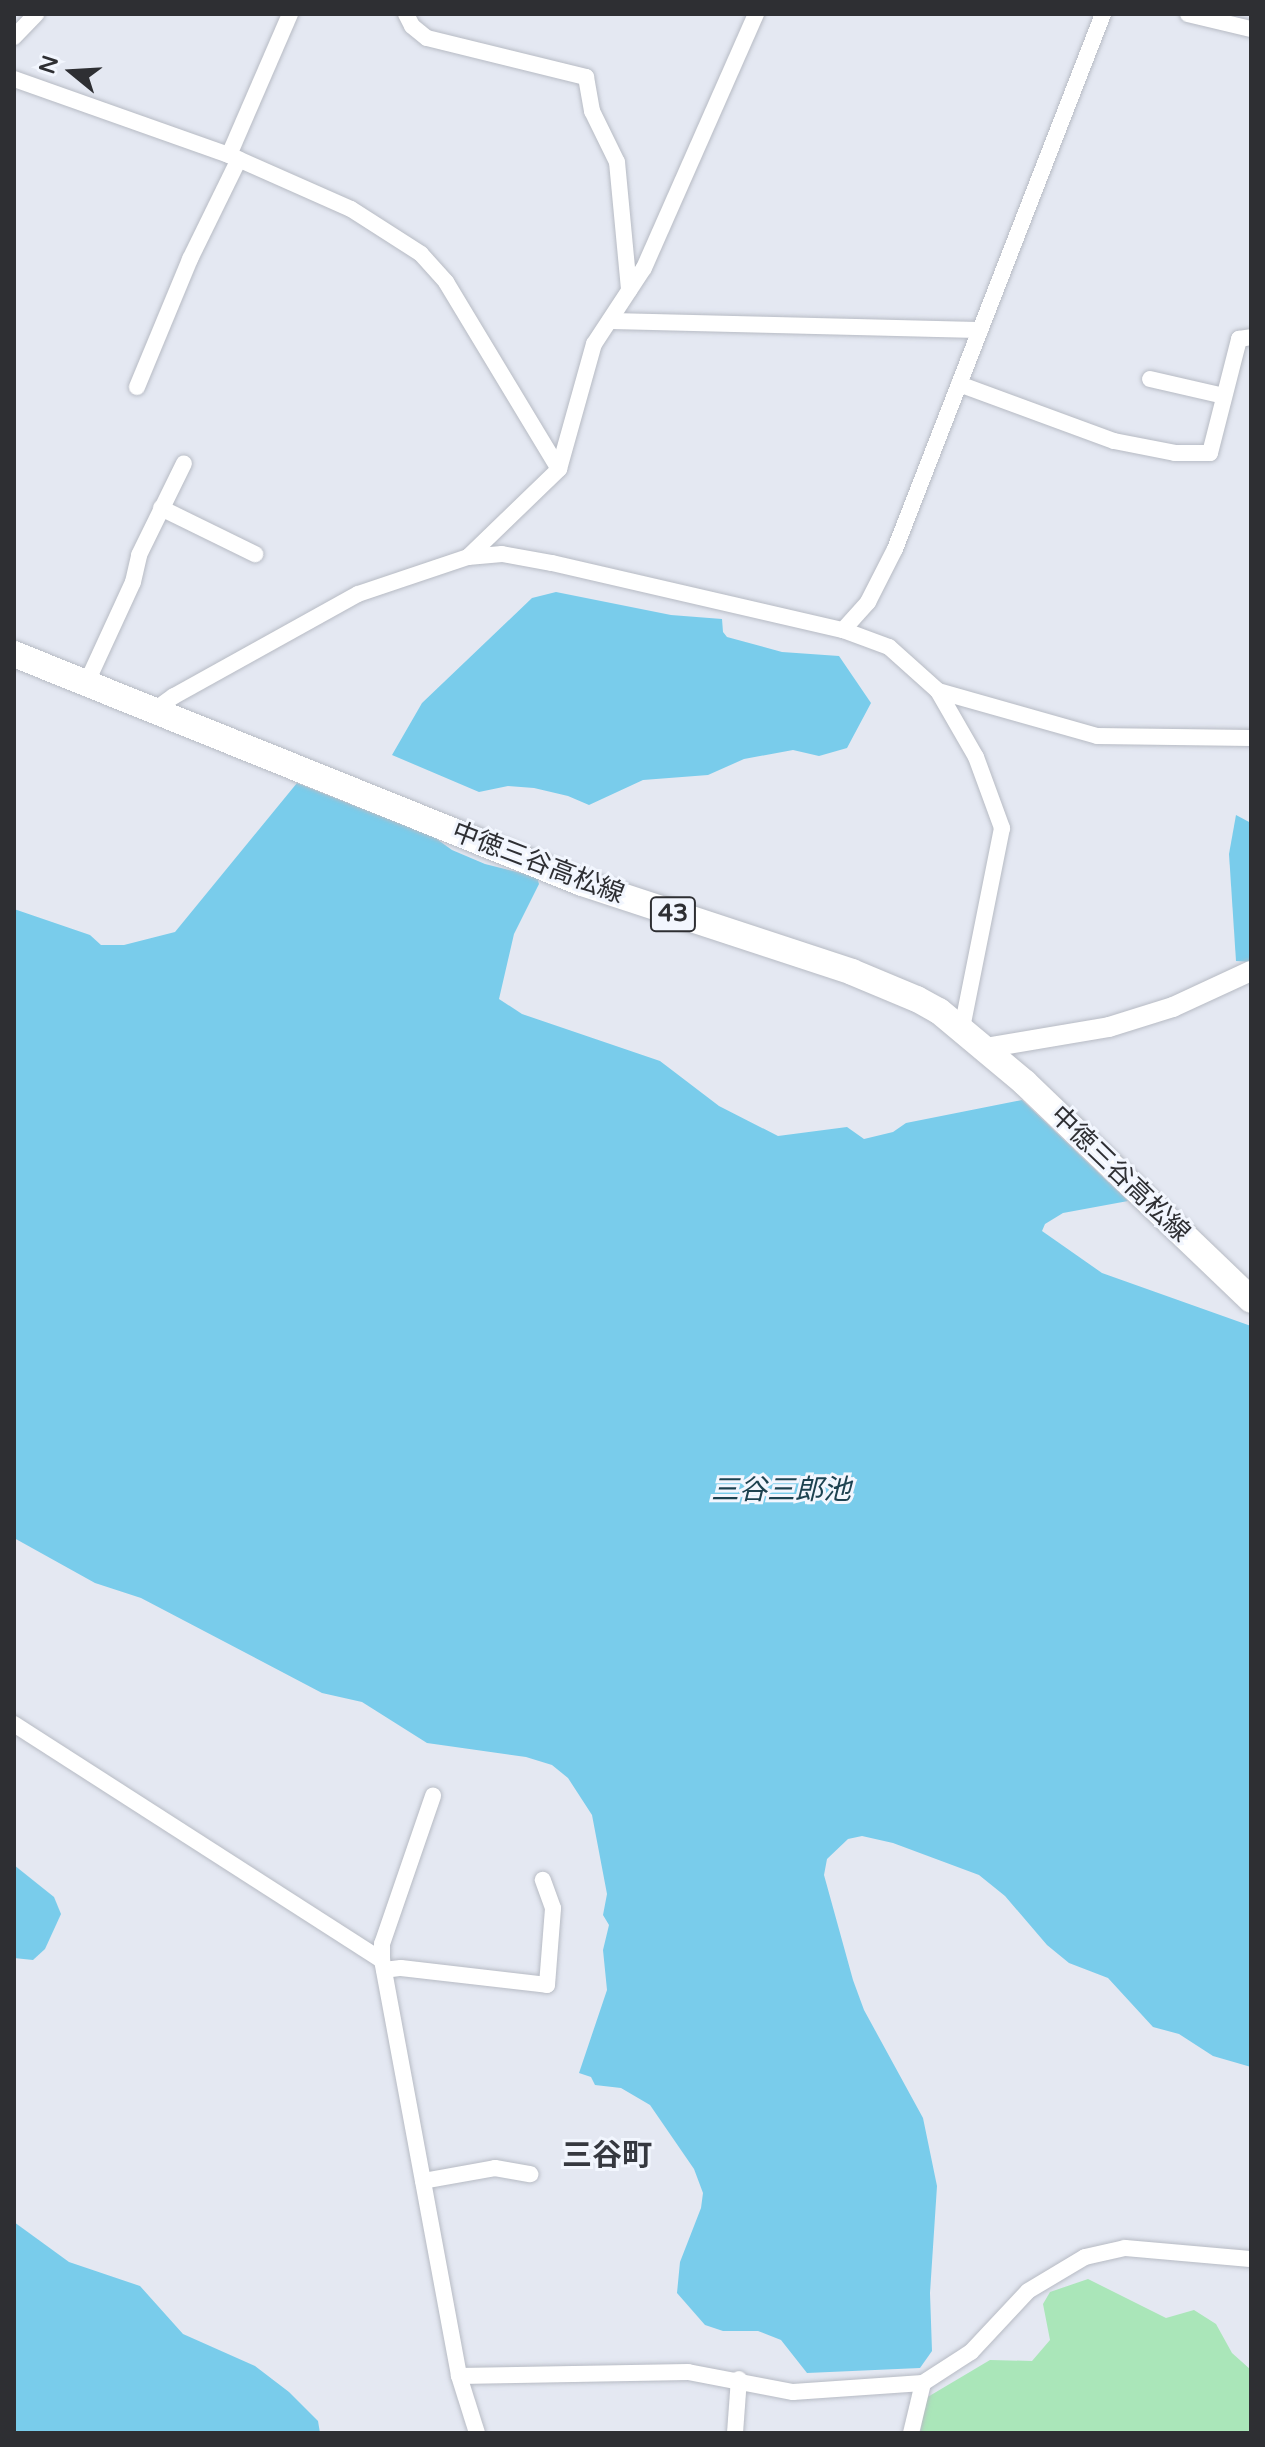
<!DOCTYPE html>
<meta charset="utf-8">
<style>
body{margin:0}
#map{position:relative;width:1265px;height:2447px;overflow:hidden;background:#e4e8f2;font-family:"Varela Round","Noto Sans JP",sans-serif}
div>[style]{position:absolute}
.green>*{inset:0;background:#aae6b9}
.water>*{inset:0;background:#79cceb}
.roads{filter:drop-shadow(0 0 2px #b7bbc4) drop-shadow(0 0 2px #b7bbc4)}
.minor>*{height:16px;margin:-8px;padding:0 8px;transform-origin:8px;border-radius:8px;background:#fff}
.tertiary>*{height:20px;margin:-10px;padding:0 10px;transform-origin:10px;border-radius:10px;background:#fff}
.primary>*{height:26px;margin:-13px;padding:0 13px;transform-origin:13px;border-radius:13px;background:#fff}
span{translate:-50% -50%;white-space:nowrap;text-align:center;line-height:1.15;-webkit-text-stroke:6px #f2f6fe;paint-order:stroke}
.shield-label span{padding:2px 6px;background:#f2f6fe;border:2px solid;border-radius:6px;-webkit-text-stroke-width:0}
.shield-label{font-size:24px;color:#2e2f33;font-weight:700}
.street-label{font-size:26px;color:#2e2f33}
.water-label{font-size:28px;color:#1d4250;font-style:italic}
.quarter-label{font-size:30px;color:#363940;font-weight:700}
.frame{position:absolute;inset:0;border:16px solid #2e2f33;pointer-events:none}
.north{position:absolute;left:32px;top:32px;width:80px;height:80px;-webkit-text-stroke:6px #f2f6fe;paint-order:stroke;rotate:288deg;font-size:22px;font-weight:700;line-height:32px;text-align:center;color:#2e2f33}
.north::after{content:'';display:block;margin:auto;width:28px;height:36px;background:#2e2f33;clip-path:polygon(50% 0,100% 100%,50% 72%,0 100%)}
</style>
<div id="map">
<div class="green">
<i style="clip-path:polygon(1088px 2279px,1166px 2318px,1194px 2310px,1216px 2324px,1232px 2353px,1251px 2370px,1251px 2433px,920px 2433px,926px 2398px,990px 2360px,1032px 2361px,1050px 2340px,1043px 2304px,1050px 2292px)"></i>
</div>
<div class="water">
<i style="clip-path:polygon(556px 592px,671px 615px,722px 619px,723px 632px,727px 637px,782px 652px,839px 656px,871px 703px,847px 748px,819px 756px,793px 750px,744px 759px,708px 775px,643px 780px,589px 805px,568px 796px,534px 788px,508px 786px,479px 792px,392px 755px,422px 703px,532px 598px)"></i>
<i style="clip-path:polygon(297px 783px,434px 837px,452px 850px,485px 864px,537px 877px,539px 884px,514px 934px,499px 999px,522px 1014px,660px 1061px,719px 1106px,778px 1136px,847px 1127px,864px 1139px,893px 1132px,906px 1123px,1022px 1100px,1128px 1201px,1063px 1213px,1045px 1224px,1042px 1231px,1102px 1273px,1251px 1326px,1251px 2067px,1213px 2056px,1179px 2034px,1153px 2027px,1108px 1978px,1069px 1963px,1047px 1945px,1005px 1896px,979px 1875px,893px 1843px,862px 1836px,848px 1839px,827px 1859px,824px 1875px,853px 1980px,864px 2010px,923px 2118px,937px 2186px,930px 2293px,932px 2351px,920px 2368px,807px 2373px,781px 2340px,758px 2331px,723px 2331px,705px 2325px,677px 2293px,680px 2262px,701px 2208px,703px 2193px,694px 2169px,650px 2105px,621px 2088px,595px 2085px,591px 2077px,579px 2073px,607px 1990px,603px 1950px,609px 1925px,603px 1915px,607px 1894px,592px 1815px,568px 1778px,552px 1765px,526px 1757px,427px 1743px,362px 1702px,322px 1693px,141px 1598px,95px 1583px,14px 1538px,14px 909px,90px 935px,101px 945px,124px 945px,175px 932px)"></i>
<i style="clip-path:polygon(1236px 815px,1251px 823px,1251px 962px,1236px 961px,1229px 854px)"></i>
<i style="clip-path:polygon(14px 1865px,54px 1897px,61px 1914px,45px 1949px,33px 1960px,14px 1958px)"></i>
<i style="clip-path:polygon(14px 2222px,69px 2262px,140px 2286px,183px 2334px,255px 2366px,289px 2392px,318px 2421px,320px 2433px,14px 2433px)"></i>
</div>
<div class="roads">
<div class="minor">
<i style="left:406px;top:14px;width:13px;rotate:63deg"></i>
<i style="left:412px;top:26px;width:19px;rotate:39deg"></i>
<i style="left:427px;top:38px;width:164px;rotate:13.8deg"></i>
<i style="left:586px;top:77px;width:35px;rotate:80deg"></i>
<i style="left:592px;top:111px;width:57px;rotate:63.9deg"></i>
<i style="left:617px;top:162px;width:129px;rotate:84.6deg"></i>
<i style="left:1188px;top:14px;width:65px;rotate:13.4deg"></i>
<i style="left:14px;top:37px;width:32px;rotate:-46deg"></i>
<i style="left:14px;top:79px;width:228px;rotate:19.5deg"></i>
<i style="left:229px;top:155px;width:133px;rotate:23.9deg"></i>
<i style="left:351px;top:209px;width:83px;rotate:32.7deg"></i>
<i style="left:421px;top:254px;width:38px;rotate:48deg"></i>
<i style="left:446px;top:282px;width:218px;rotate:58.9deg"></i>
<i style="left:229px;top:155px;width:154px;rotate:-66.6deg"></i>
<i style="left:610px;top:321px;width:370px;rotate:1.4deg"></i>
<i style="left:1150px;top:379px;width:76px;rotate:12.9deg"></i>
<i style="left:959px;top:384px;width:165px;rotate:20.2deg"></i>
<i style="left:1114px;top:441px;width:62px;rotate:11.1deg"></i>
<i style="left:1175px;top:453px;width:35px"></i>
<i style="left:1210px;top:453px;width:118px;rotate:-75.7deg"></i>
<i style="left:1239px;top:339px;width:12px;rotate:-9deg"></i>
<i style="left:137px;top:387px;width:139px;rotate:-67.5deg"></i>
<i style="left:190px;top:259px;width:111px;rotate:-63.9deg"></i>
<i style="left:161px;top:508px;width:105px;rotate:26.1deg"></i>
<i style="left:468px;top:557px;width:127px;rotate:-44deg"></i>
<i style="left:559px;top:469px;width:130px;rotate:-74.4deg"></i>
<i style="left:594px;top:344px;width:91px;rotate:-56.7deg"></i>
<i style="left:644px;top:268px;width:278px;rotate:-66.2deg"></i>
<i style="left:843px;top:630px;width:38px;rotate:-48deg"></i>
<i style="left:868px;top:602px;width:59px;rotate:-63deg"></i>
<i style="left:895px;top:549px;width:574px;rotate:-68.75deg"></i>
<i style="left:87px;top:682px;width:110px;rotate:-65.3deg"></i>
<i style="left:133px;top:582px;width:28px;rotate:-77deg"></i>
<i style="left:139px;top:555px;width:102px;rotate:-63.9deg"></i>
<i style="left:938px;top:691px;width:165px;rotate:15.8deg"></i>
<i style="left:1097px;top:736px;width:154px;rotate:0.7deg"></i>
<i style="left:156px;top:709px;width:22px;rotate:-36deg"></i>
<i style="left:174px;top:696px;width:210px;rotate:-29deg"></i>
<i style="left:358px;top:594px;width:116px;rotate:-18.6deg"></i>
<i style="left:468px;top:557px;width:34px;rotate:-5deg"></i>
<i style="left:502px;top:554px;width:51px;rotate:10.2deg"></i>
<i style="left:552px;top:563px;width:299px;rotate:13deg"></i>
<i style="left:843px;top:630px;width:49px;rotate:20.3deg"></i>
<i style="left:889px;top:647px;width:66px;rotate:41.9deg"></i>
<i style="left:938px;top:691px;width:76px;rotate:60.1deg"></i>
<i style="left:976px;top:757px;width:76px;rotate:69.9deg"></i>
<i style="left:1002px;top:828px;width:205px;rotate:101.3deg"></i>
<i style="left:14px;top:1724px;width:437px;rotate:32.7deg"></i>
<i style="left:382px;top:1960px;width:423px;rotate:79.5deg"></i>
<i style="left:382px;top:1960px;width:16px;rotate:-90deg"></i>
<i style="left:382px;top:1944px;width:157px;rotate:-71deg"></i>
<i style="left:384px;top:1970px;width:17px;rotate:-7deg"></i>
<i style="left:401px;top:1968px;width:147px;rotate:6.6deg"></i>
<i style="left:547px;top:1985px;width:77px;rotate:-85.5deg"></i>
<i style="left:553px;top:1908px;width:30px;rotate:-110deg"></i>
<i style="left:423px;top:2181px;width:73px;rotate:-10.2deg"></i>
<i style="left:495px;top:2168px;width:36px;rotate:10deg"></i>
<i style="left:477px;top:2433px;width:60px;rotate:-107.5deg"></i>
<i style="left:459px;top:2376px;width:229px;rotate:-1deg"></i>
<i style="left:688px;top:2372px;width:107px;rotate:10.8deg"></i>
<i style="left:793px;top:2392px;width:130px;rotate:-4deg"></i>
<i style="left:923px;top:2383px;width:57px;rotate:-32.9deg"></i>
<i style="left:971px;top:2352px;width:83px;rotate:-46.9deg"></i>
<i style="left:1028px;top:2291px;width:66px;rotate:-30.8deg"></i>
<i style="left:1085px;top:2257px;width:41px;rotate:-12.7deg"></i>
<i style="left:1125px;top:2248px;width:126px;rotate:5deg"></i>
<i style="left:735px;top:2433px;width:54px;rotate:-85.8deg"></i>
<i style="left:911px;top:2433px;width:51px;rotate:-76.5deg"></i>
</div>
<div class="tertiary">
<i style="left:985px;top:1048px;width:126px;rotate:-9.6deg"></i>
<i style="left:1109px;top:1027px;width:67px;rotate:-17.4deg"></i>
<i style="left:1173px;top:1007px;width:86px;rotate:-24.8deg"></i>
</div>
<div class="primary">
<i style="left:14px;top:654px;width:612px;rotate:21.96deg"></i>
<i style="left:582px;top:883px;width:284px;rotate:18.2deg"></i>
<i style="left:852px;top:972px;width:70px;rotate:22.6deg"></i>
<i style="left:917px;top:999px;width:25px;rotate:29deg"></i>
<i style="left:939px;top:1011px;width:112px;rotate:39.9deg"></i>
<i style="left:1025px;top:1083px;width:313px;rotate:43.8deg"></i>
</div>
</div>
<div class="shield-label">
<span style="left:673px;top:914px">43</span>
</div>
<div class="street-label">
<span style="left:538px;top:863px;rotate:21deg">中徳三谷高松線</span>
<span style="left:1120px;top:1174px;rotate:44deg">中徳三谷高松線</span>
</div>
<div class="water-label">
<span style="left:781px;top:1490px">三谷三郎池</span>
</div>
<div class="quarter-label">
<span style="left:607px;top:2156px">三谷町</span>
</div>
<div class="frame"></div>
<div class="north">N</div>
</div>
